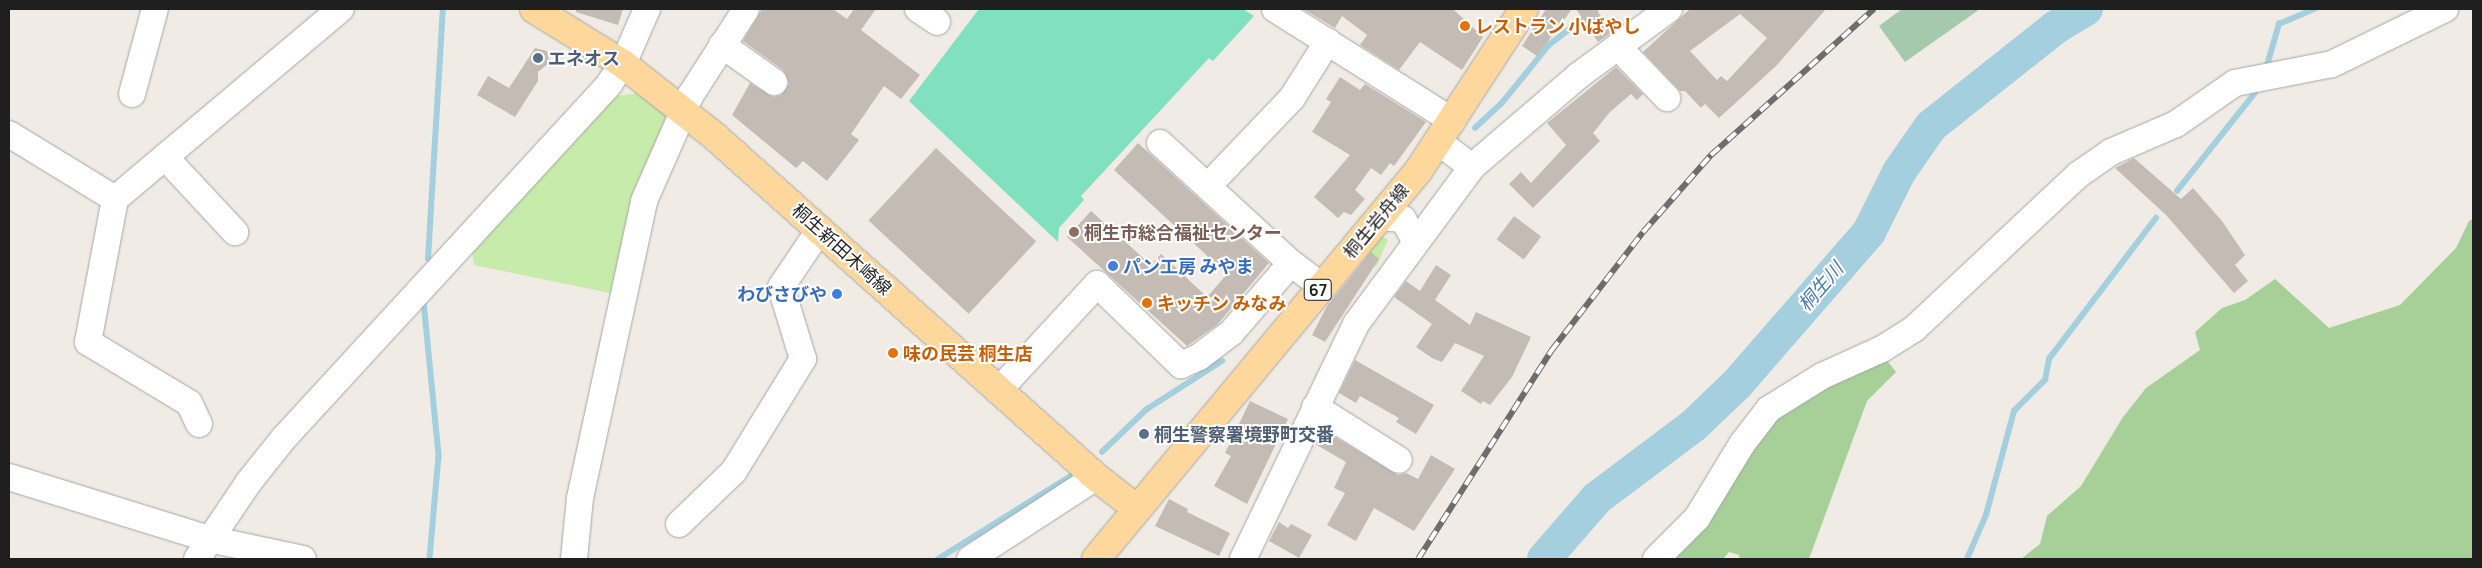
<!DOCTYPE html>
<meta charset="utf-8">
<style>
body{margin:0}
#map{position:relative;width:2482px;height:568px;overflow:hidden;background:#f0ece5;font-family:Manrope,"Noto Sans JP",sans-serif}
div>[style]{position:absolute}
.grass>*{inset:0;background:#c7ebaa}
.forest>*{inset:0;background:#a7d099}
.cemetery>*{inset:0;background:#a5c9ac}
.pitch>*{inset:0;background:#81e0bf}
.stream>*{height:5.5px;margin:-2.75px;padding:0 2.75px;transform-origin:2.75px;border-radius:2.75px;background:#a4cfde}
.river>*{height:34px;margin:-17px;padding:0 17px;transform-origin:17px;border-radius:17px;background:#a4cfde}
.building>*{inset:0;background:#c4bcb4;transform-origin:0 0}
.roads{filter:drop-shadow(0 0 1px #a6a6a6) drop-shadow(0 0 1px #a6a6a6)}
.minor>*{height:26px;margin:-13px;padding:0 13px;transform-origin:13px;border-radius:13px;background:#fff}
.major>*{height:28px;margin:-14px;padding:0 14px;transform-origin:14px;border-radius:14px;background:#fdd79c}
.rail>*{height:5.5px;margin-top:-2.75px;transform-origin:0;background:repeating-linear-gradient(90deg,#fff 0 11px,#6d6d6d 0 22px);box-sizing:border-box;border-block:1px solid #6d6d6d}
.dots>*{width:14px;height:14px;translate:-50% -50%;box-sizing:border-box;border:2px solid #fff;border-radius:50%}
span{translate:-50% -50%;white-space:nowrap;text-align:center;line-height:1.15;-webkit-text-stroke:4px #fff;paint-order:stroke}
.shield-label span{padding:1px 4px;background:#fff;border:1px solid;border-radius:4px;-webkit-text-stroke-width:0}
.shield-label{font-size:16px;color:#1f1f1f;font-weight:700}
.food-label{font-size:18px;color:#c56008;font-weight:700}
.left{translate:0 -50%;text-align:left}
.service-label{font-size:18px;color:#4e5e75;font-weight:700}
.street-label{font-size:18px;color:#1f1f1f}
.education-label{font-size:18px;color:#785e54;font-weight:700}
.shop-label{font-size:18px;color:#366cbe;font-weight:700}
.right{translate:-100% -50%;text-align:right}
.water-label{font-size:19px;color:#4979b0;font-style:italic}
.frame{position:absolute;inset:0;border:10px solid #1f1f1f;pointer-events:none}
</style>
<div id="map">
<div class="grass">
<i style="clip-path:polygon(636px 93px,669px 116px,619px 295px,474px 265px,472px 251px,613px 97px)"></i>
<i style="clip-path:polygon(1382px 236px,1388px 240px,1376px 267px,1364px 258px)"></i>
</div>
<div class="forest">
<i style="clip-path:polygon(2473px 219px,2473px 559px,2021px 559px,2040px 544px,2047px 516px,2081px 486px,2123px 417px,2146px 388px,2200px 350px,2195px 332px,2222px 308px,2245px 300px,2275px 279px,2329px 328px,2400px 305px,2456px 248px,2469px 221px)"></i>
<i style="clip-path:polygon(1885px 358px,1896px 372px,1867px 401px,1809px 559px,1740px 559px,1739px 555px,1729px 552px,1723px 559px,1672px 559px,1730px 476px,1796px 396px)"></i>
</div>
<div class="cemetery">
<i style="clip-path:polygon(1902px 9px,1980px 9px,1905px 62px,1879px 26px)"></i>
</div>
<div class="pitch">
<i style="clip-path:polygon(979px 9px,1243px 9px,1254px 16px,1213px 61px,1209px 58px,1081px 196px,1084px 200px,1059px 228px,1058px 242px,909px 101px)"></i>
</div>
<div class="stream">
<i style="left:2266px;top:69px;width:47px;rotate:-73.9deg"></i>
<i style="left:2279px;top:24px;width:39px;rotate:-23deg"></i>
<i style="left:1475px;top:128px;width:37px;rotate:-43deg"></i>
<i style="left:1502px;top:103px;width:75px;rotate:-51deg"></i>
<i style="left:1549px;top:45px;width:59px;rotate:-37.5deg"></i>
<i style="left:2177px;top:191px;width:125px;rotate:-51.5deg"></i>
<i style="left:428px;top:259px;width:250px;rotate:-86.6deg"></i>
<i style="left:424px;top:302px;width:155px;rotate:84.4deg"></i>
<i style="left:439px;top:456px;width:103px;rotate:95deg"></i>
<i style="left:1102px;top:452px;width:62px;rotate:-43.7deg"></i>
<i style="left:1147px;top:409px;width:89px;rotate:-32.6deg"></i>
<i style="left:938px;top:559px;width:157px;rotate:-32deg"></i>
<i style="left:1967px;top:559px;width:48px;rotate:-66.6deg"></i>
<i style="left:1986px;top:515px;width:108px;rotate:-74.9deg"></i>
<i style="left:2014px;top:411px;width:44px;rotate:-45deg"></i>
<i style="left:2045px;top:380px;width:21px;rotate:-79deg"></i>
<i style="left:2049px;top:359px;width:177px;rotate:-52.8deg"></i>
</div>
<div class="river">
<i style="left:1544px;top:559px;width:81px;rotate:-49deg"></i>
<i style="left:1597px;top:498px;width:120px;rotate:-36.9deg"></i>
<i style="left:1693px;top:426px;width:61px;rotate:-43.7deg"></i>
<i style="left:1737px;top:384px;width:201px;rotate:-49deg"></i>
<i style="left:1869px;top:232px;width:67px;rotate:-63.4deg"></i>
<i style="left:1899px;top:172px;width:56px;rotate:-55.2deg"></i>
<i style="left:1931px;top:126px;width:159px;rotate:-38.4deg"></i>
<i style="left:2056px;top:27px;width:35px;rotate:-31deg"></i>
</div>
<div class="building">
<i style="clip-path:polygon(576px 9px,623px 9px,618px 25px,576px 12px)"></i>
<i style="clip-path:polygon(762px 9px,833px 9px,847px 19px,854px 9px,876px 9px,861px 30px,920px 75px,901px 99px,884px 86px,851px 134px,859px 140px,827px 181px,803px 161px,796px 168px,732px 115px,750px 83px,773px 97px,781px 95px,789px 84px,783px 70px,743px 41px)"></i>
<i style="clip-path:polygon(1303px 9px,1453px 9px,1483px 37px,1462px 70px,1420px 42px,1399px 70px,1360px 45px,1367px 35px,1342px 16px,1335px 28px)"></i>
<i style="clip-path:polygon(1546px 9px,1572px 9px,1537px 56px,1522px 46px)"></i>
<i style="clip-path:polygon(1576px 9px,1596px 9px,1612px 32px,1598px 42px)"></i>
<i style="clip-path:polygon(evenodd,1690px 9px,1826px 9px,1776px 66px,1719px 118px,1705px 104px,1701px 108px,1685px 91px,1680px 91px,1643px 52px,1690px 9px,1740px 14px,1767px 38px,1727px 81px,1721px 76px,1717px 80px,1690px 51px,1740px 14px)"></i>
<i style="clip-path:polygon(535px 48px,547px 51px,550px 62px,538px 72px,538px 81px,515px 117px,477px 95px,488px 76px,509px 88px)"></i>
<i style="clip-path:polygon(1616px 67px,1643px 94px,1637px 100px,1631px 94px,1610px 112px,1593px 133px,1600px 141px,1533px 208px,1509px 184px,1521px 172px,1531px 183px,1566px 145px,1547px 123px)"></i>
<i style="clip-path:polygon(1340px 77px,1360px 90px,1365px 84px,1426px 122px,1394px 166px,1390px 163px,1381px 175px,1371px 168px,1355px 190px,1365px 199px,1351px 215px,1344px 212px,1338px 218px,1314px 197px,1350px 155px,1312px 132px,1331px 102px,1326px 99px)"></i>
<i style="clip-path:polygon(1138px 143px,1269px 263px,1217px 325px,1187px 346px,1067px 237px,1091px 211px,1151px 265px,1161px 254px,1207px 297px,1227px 274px,1114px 170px)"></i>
<i style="left:936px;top:148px;width:137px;height:99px;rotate:43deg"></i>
<i style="clip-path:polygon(2134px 158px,2181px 199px,2193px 188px,2222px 221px,2245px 255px,2235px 265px,2248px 281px,2234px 293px,2166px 215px,2115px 168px)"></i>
<i style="left:1514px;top:216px;width:34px;height:29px;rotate:37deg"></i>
<i style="clip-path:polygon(1371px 252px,1379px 259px,1325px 342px,1312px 335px,1327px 306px)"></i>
<i style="clip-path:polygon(1436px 265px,1451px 275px,1435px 300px,1470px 325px,1476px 312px,1531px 337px,1512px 377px,1490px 405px,1483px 401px,1481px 404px,1461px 391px,1484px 356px,1455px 343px,1442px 362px,1432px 358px,1416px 347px,1432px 324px,1394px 297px,1406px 281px,1420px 291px)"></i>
<i style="clip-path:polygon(1355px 360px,1434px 405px,1416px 434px,1396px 422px,1399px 418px,1360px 396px,1356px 403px,1339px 393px)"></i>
<i style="clip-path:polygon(1250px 401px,1288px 419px,1247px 504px,1214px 486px,1231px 456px,1225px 453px)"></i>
<i style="clip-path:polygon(1322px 429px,1398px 475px,1406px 473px,1418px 479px,1431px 455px,1455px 469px,1414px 531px,1374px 508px,1356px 541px,1327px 525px,1345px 493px,1334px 488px,1346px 462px,1315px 444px)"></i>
<i style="clip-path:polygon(1169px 499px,1188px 509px,1187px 512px,1230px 533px,1219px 556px,1155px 526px)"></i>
<i style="clip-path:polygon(1279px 522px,1288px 528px,1291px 524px,1312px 535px,1299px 558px,1269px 541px)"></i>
</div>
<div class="roads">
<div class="minor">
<i style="left:918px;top:9px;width:23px;rotate:34deg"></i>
<i style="left:1275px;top:9px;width:210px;rotate:32.2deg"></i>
<i style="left:722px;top:45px;width:64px;rotate:35.4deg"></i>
<i style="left:1618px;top:47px;width:71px;rotate:46.1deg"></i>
<i style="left:132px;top:94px;width:88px;rotate:-74.9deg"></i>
<i style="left:9px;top:134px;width:124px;rotate:31.5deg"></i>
<i style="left:1160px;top:143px;width:178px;rotate:42.5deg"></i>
<i style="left:1291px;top:263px;width:38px;rotate:37deg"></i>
<i style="left:1440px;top:143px;width:40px;rotate:37deg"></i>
<i style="left:165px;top:157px;width:103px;rotate:47deg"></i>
<i style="left:1208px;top:186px;width:122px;rotate:-46.3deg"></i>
<i style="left:1292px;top:98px;width:67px;rotate:-57.7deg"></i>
<i style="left:1380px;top:217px;width:23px;rotate:5deg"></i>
<i style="left:1403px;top:219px;width:26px;rotate:61deg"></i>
<i style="left:999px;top:390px;width:144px;rotate:-47.2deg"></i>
<i style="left:1097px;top:284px;width:117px;rotate:44deg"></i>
<i style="left:1181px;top:365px;width:20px;rotate:-24deg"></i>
<i style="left:1199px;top:357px;width:40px;rotate:-37deg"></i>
<i style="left:1231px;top:333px;width:92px;rotate:-49.4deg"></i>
<i style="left:1315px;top:407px;width:99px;rotate:32.2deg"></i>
<i style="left:199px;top:424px;width:23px;rotate:-115deg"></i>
<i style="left:189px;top:403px;width:118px;rotate:-148.9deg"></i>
<i style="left:88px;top:342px;width:146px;rotate:-79.3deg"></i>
<i style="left:115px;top:199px;width:295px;rotate:-40.1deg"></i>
<i style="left:9px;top:477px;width:209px;rotate:17.2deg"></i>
<i style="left:209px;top:539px;width:96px;rotate:12deg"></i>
<i style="left:679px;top:524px;width:76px;rotate:-43.9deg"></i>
<i style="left:734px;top:471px;width:132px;rotate:-58.4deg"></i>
<i style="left:803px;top:359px;width:75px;rotate:-107deg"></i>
<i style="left:781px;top:287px;width:70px;rotate:-56.1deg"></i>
<i style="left:197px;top:559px;width:92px;rotate:-56.1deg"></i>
<i style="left:248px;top:483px;width:58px;rotate:-51.3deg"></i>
<i style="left:284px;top:438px;width:481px;rotate:-47.4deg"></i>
<i style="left:609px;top:84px;width:24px;rotate:-55deg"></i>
<i style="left:623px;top:64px;width:60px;rotate:-66.4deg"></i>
<i style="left:574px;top:559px;width:61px;rotate:-84.4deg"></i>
<i style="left:580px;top:498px;width:304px;rotate:-77.8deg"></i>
<i style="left:644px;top:201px;width:115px;rotate:-66.3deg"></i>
<i style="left:690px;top:96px;width:103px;rotate:-57.2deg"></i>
<i style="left:970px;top:559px;width:150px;rotate:-33.1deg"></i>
<i style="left:1243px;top:559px;width:261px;rotate:-64.3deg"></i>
<i style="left:1356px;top:324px;width:195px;rotate:-53.5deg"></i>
<i style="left:1472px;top:167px;width:140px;rotate:-40.6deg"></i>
<i style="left:1578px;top:76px;width:113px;rotate:-36.4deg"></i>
<i style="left:1656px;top:559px;width:58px;rotate:-45deg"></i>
<i style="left:1697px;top:518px;width:87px;rotate:-58.7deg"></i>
<i style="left:1742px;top:444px;width:44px;rotate:-52.4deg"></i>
<i style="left:1769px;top:409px;width:62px;rotate:-31.9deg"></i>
<i style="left:1822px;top:376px;width:66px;rotate:-24.2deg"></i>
<i style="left:1882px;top:349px;width:39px;rotate:-32deg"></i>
<i style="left:1915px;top:328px;width:224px;rotate:-43.2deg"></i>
<i style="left:2078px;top:175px;width:40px;rotate:-34.9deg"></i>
<i style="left:2111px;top:152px;width:71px;rotate:-23.3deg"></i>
<i style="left:2176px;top:124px;width:72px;rotate:-34.8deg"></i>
<i style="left:2235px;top:83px;width:99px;rotate:-11.1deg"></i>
<i style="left:2332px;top:64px;width:126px;rotate:-26deg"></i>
</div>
<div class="major">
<i style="left:534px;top:9px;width:105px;rotate:31.7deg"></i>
<i style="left:623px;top:64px;width:113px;rotate:38.2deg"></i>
<i style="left:712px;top:134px;width:515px;rotate:41.77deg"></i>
<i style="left:1096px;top:477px;width:51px;rotate:37.8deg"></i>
<i style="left:1096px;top:559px;width:506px;rotate:-50.3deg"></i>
<i style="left:1419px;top:170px;width:192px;rotate:-56.9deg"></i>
</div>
</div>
<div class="rail">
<i style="left:1418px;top:559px;width:247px;rotate:-57.4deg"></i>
<i style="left:1551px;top:351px;width:150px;rotate:-52.3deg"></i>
<i style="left:1643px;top:232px;width:103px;rotate:-48.6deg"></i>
<i style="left:1711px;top:155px;width:219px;rotate:-41.9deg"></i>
</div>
<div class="dots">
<i style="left:1465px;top:26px;background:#e8710a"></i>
<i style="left:538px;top:58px;background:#5c6f8a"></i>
<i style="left:1074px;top:232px;background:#8d6e63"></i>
<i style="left:1113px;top:266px;background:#3f7fe0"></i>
<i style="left:837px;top:294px;background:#3f7fe0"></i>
<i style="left:1147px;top:303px;background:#e8710a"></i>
<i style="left:893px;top:353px;background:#e8710a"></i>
<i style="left:1144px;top:434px;background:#5c6f8a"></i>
</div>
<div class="shield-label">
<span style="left:1318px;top:290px">67</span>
</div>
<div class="food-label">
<span class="left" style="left:1475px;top:26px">レストラン 小ばやし</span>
<span class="left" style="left:1157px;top:303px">キッチン みなみ</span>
<span class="left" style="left:903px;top:353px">味の民芸 桐生店</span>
</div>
<div class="service-label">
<span class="left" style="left:548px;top:58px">エネオス</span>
<span class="left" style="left:1154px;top:434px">桐生警察署境野町交番</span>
</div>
<div class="street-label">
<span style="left:1376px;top:221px;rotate:-50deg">桐生岩舟線</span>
<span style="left:842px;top:249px;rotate:42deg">桐生新田木崎線</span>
</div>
<div class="education-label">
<span class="left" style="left:1084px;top:232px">桐生市総合福祉センター</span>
</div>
<div class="shop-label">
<span class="left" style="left:1123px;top:266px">パン工房 みやま</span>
<span class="right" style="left:827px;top:294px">わびさびや</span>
</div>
<div class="water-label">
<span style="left:1821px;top:287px;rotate:-49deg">桐生川</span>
</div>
<div class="frame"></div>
</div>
